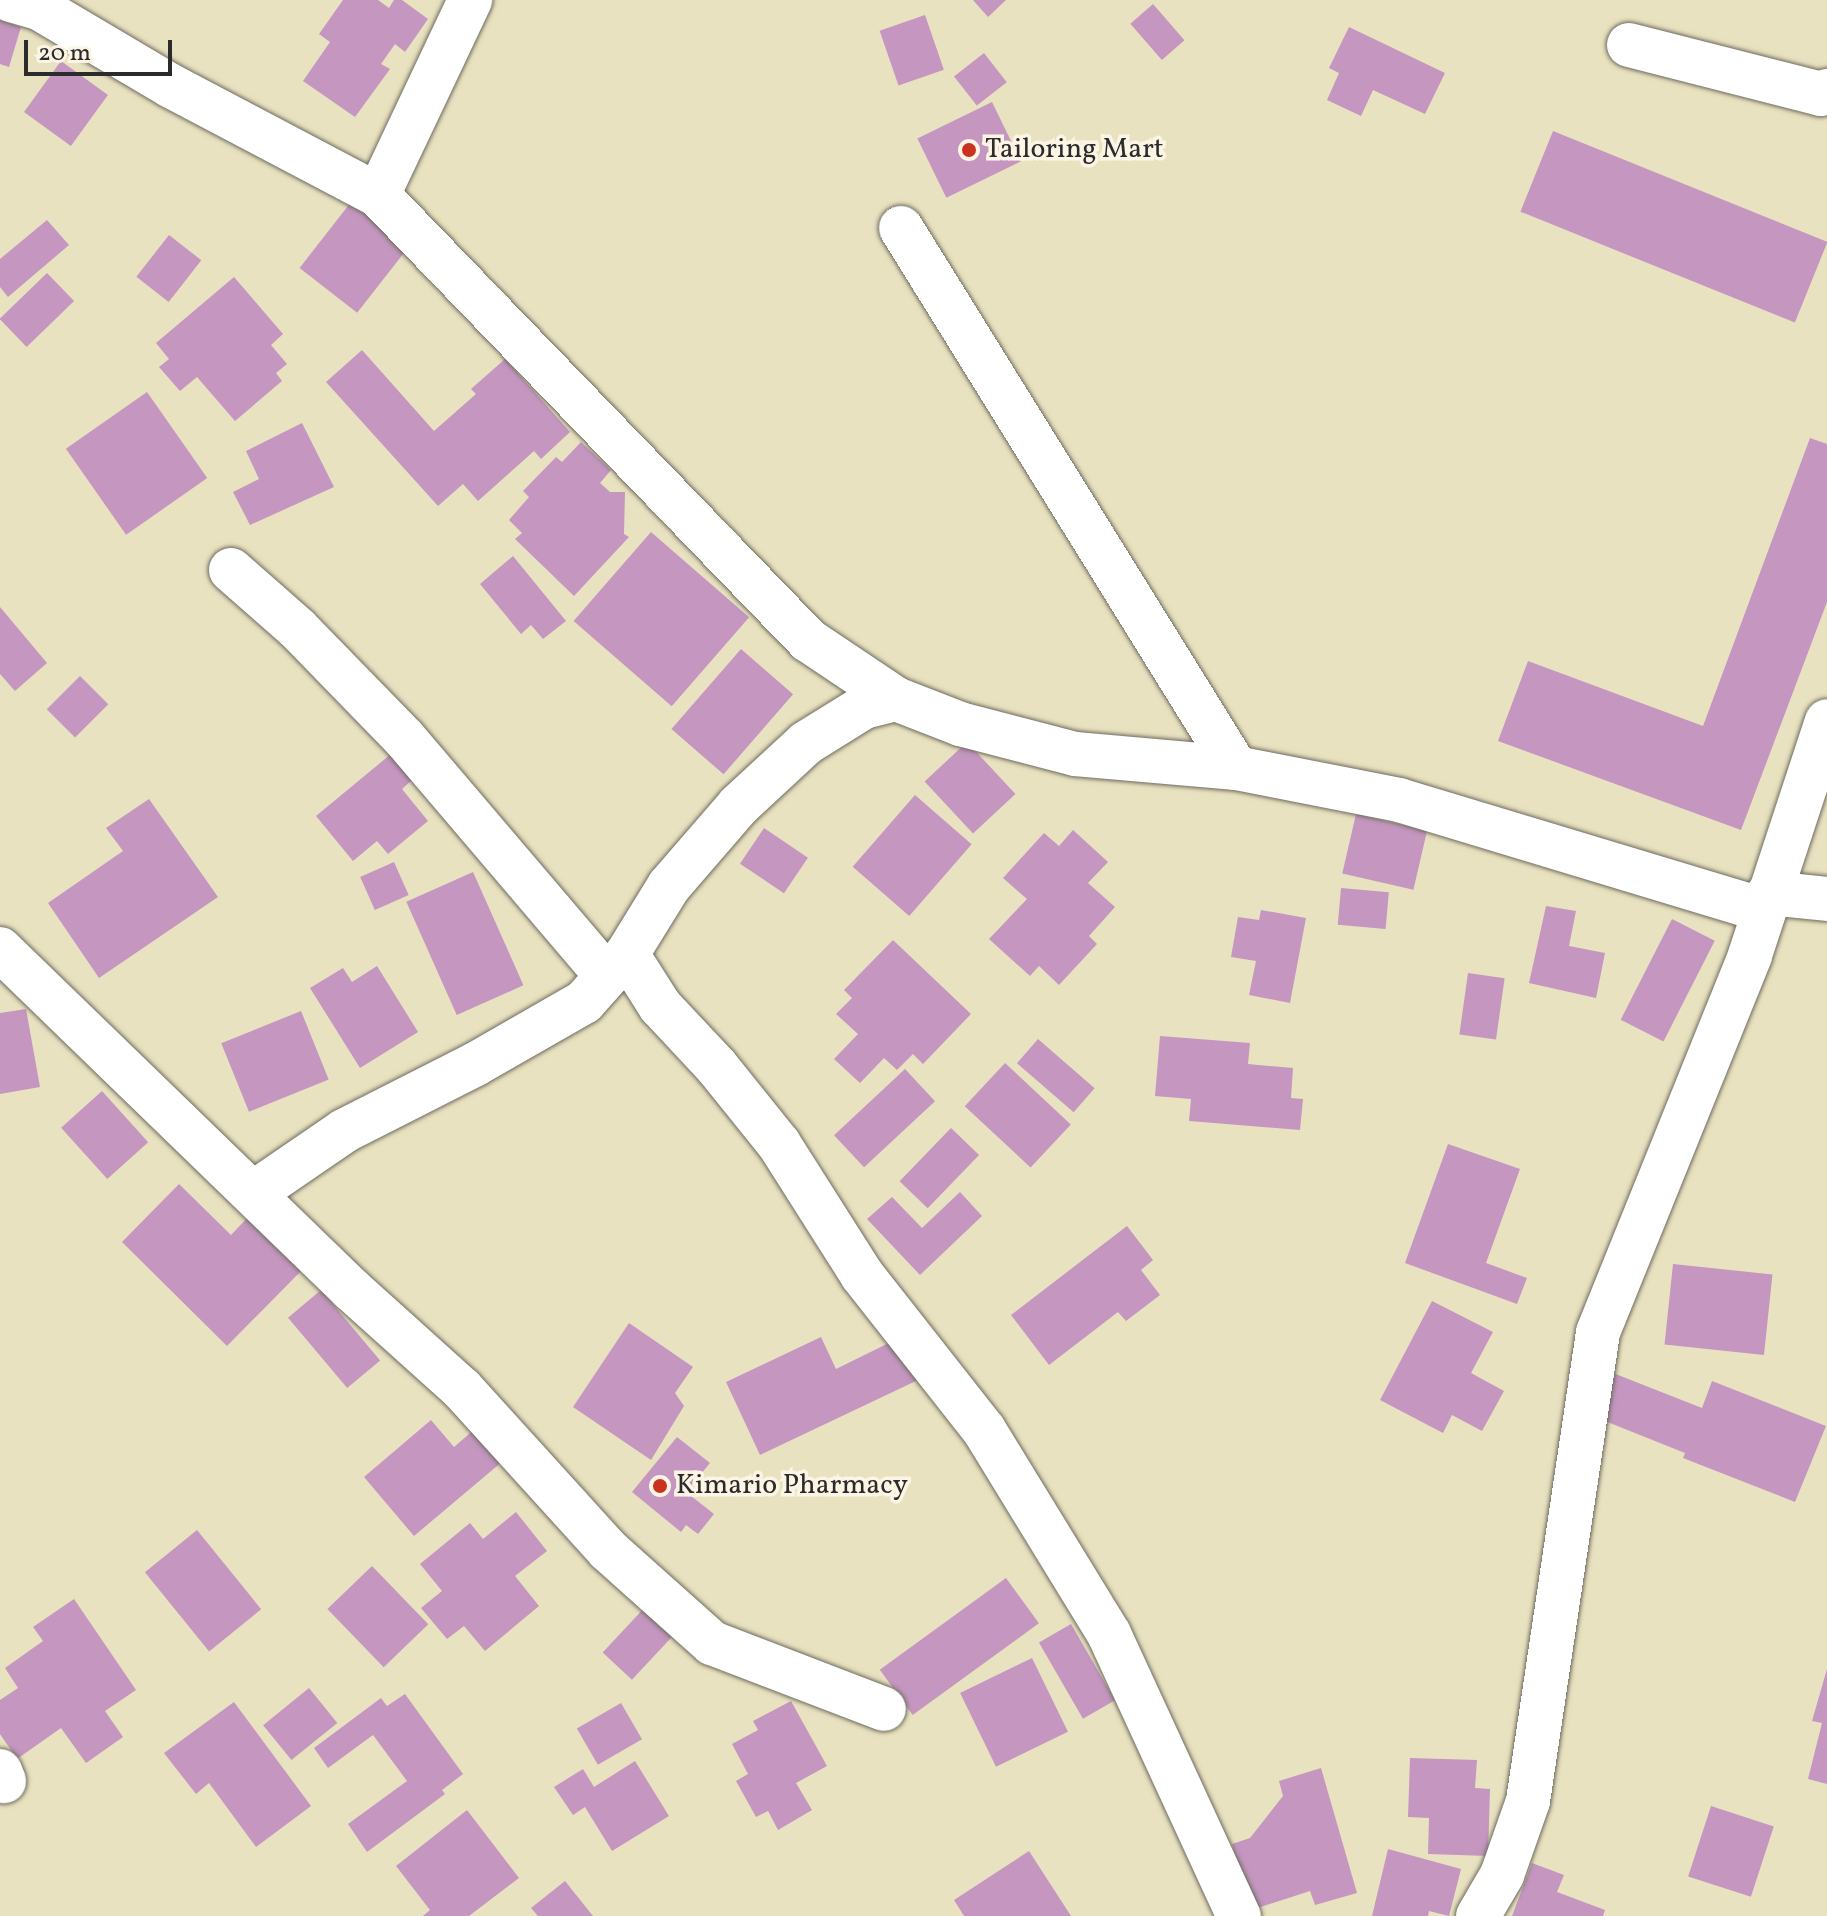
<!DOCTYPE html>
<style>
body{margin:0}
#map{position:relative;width:1827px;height:1916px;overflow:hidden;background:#e9e2c0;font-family:Vollkorn,serif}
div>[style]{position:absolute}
.building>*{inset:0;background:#c496c0;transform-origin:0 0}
.roads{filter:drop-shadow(0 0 2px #6e6b5f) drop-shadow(0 0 2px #6e6b5f)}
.minor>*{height:44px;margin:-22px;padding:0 22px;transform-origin:22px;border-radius:22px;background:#fff}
.dots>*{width:22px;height:22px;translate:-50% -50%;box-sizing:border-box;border:4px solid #fcf5e5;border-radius:50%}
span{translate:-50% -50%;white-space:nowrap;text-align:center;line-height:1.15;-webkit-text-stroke:7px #fcf5e5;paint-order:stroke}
.poi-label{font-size:28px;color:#2b2b2b}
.left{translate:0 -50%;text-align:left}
.scale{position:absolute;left:24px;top:40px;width:148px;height:36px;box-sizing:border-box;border:4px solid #2b2b2b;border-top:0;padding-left:10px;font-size:24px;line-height:28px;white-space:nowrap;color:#2b2b2b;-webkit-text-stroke:6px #fcf5e5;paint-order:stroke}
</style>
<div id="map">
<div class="building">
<i style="clip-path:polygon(343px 0,378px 0,389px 8px,394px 0,402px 0,428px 19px,405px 52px,395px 44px,381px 64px,390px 69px,355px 117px,303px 81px,330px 42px,319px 34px)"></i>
<i style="clip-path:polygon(973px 0,1006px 0,988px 17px)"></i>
<i style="left:1153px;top:4px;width:48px;height:30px;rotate:49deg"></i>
<i style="left:925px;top:15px;width:58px;height:48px;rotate:71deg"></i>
<i style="clip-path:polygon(0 20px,21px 27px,9px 67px,0 64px)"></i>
<i style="clip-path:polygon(1349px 27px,1445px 73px,1425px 114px,1373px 90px,1361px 116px,1327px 100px,1339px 73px,1329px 68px)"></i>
<i style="left:984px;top:53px;width:37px;height:38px;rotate:52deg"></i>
<i style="left:61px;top:61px;width:58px;height:63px;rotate:36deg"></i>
<i style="left:992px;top:102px;width:66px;height:83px;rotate:64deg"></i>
<i style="left:1553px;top:131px;width:296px;height:87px;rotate:22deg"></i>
<i style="left:355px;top:197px;width:73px;height:90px;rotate:38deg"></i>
<i style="clip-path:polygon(47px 220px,69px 245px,8px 297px,0 287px,0 259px)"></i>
<i style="left:169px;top:235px;width:41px;height:53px;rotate:38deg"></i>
<i style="left:47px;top:273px;width:39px;height:66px;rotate:46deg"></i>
<i style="clip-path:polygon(234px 277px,283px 334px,271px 345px,287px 364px,276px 373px,282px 381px,235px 421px,197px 377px,180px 391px,159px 367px,169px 359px,156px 343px)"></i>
<i style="clip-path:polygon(362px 350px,434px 431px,476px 394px,471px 389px,505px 359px,570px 432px,541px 459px,534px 451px,478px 501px,463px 484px,438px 506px,326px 382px)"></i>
<i style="left:147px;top:392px;width:105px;height:99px;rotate:55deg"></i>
<i style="clip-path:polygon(302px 423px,334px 487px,250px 525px,233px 492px,259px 479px,246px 451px)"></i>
<i style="clip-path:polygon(1810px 438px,1827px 444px,1827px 602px,1741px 830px,1498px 741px,1528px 661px,1703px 726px)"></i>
<i style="clip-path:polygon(581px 442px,611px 470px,600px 483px,610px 492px,625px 492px,624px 534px,629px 537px,574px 596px,515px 539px,522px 533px,509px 520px,529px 497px,523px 491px,556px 457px,562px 462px)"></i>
<i style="left:651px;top:532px;width:130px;height:118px;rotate:41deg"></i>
<i style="clip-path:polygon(513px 556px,566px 621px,543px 639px,531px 625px,521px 634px,480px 584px)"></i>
<i style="clip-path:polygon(0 607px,47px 663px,15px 691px,0 674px)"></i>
<i style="left:741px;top:649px;width:69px;height:106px;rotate:41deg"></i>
<i style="left:80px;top:676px;width:40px;height:47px;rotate:45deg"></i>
<i style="left:967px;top:742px;width:71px;height:58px;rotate:47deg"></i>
<i style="clip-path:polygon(391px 754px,412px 780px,402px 789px,428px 821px,388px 854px,377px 841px,353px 861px,316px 816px)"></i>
<i style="left:915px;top:795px;width:75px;height:95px;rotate:41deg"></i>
<i style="clip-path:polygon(149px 799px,218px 897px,99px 978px,48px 903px,123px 851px,106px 828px)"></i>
<i style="left:1356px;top:814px;width:73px;height:61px;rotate:13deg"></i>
<i style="left:764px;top:828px;width:53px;height:43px;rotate:34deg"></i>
<i style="clip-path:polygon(1073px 830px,1108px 862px,1088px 883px,1115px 907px,1089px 936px,1097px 944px,1059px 985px,1039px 966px,1030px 976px,989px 939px,1027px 899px,1003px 878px,1044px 833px,1059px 846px)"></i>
<i style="left:394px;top:862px;width:36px;height:37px;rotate:66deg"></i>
<i style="left:473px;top:872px;width:124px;height:73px;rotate:66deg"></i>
<i style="left:1341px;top:888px;width:48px;height:37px;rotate:5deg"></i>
<i style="clip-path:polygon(1546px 906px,1576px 911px,1569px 946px,1605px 953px,1596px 998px,1529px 983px)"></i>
<i style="clip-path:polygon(1261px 910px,1306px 918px,1290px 1003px,1249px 995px,1256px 961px,1231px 957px,1238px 917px,1259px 920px)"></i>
<i style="left:1672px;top:919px;width:48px;height:113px;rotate:27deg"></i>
<i style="clip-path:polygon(893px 940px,971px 1014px,923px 1064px,913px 1054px,897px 1070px,884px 1058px,860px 1083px,834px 1059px,858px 1034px,836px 1014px,852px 998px,844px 990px)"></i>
<i style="clip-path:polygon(377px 966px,418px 1032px,360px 1068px,310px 988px,343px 968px,352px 982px)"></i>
<i style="left:1468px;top:973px;width:37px;height:62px;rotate:8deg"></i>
<i style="clip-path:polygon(26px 1009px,40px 1087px,0 1094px,0 1013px)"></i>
<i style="left:301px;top:1011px;width:74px;height:86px;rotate:68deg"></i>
<i style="clip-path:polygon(1160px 1036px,1250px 1043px,1248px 1064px,1293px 1068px,1291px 1098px,1303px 1099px,1300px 1130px,1189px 1121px,1191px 1099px,1155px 1096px)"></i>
<i style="left:1038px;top:1039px;width:75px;height:32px;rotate:41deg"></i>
<i style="left:1005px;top:1063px;width:90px;height:59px;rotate:43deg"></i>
<i style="left:905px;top:1069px;width:44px;height:97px;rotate:47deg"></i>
<i style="left:102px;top:1091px;width:69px;height:55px;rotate:48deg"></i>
<i style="left:951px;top:1128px;width:39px;height:74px;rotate:44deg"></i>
<i style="clip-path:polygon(1448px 1144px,1520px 1169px,1486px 1263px,1527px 1278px,1517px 1304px,1405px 1263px)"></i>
<i style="clip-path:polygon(179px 1184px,231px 1235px,249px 1216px,303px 1269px,227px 1346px,122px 1242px)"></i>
<i style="clip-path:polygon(960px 1192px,982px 1216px,920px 1275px,867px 1219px,892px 1197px,922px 1228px)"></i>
<i style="clip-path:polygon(1127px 1226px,1153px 1260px,1141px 1270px,1160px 1295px,1126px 1321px,1118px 1312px,1049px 1365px,1011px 1315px)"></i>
<i style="left:1673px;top:1264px;width:100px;height:81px;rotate:6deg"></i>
<i style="left:321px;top:1290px;width:92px;height:43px;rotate:50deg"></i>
<i style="clip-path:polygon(1432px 1301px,1493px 1332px,1471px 1373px,1504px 1391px,1482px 1431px,1452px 1415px,1443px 1433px,1380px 1400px)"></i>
<i style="clip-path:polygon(629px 1323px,693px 1367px,675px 1393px,684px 1406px,651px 1460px,573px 1407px)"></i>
<i style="clip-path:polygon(821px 1337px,836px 1369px,899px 1338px,918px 1380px,760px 1455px,726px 1382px)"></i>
<i style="clip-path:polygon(1613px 1373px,1702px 1408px,1712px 1381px,1826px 1426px,1795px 1502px,1683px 1458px,1685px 1453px,1595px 1417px)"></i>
<i style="clip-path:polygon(431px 1420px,454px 1447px,476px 1428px,503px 1461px,414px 1536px,364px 1477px)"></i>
<i style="clip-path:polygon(677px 1437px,710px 1463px,686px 1492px,714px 1514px,698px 1534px,686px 1525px,681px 1532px,632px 1492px)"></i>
<i style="clip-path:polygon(516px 1512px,547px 1551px,515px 1576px,539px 1606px,485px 1651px,464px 1626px,447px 1639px,421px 1608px,442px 1591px,420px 1564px,470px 1523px,483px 1539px)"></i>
<i style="left:197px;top:1530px;width:102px;height:67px;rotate:51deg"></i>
<i style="left:372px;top:1566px;width:81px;height:62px;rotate:46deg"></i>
<i style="left:1006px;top:1578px;width:56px;height:156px;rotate:54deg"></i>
<i style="clip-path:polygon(74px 1599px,136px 1690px,105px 1711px,123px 1737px,86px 1763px,61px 1728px,17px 1759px,0 1734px,0 1700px,18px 1688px,5px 1668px,43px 1641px,33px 1627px)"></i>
<i style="left:647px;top:1605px;width:40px;height:65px;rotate:43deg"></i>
<i style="left:1071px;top:1624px;width:88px;height:37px;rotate:60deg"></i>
<i style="left:1032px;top:1658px;width:82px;height:80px;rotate:64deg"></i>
<i style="clip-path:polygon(1827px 1669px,1827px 1784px,1808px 1779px,1822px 1723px,1812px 1721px)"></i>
<i style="left:309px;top:1688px;width:45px;height:59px;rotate:51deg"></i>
<i style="clip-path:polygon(405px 1694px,463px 1774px,442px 1790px,445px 1794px,367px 1852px,348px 1824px,407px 1781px,373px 1735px,328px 1768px,314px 1748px,381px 1698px,387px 1706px)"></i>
<i style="clip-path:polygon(791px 1701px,827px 1766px,796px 1783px,812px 1810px,778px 1830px,768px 1811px,756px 1817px,736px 1781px,748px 1774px,732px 1744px,758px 1730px,753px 1721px)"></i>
<i style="clip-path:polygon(234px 1702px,311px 1806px,256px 1847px,209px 1783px,196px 1794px,164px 1753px)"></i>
<i style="left:621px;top:1703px;width:42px;height:51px;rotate:60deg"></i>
<i style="clip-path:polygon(1410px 1758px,1477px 1760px,1475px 1788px,1490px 1789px,1488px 1856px,1428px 1854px,1429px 1818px,1408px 1817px)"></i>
<i style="clip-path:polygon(635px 1761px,669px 1816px,612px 1851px,585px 1807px,573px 1815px,554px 1787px,583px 1769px,594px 1787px)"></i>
<i style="clip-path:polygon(1321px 1768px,1357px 1893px,1315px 1905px,1310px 1891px,1251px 1910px,1232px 1844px,1250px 1838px,1283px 1796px,1279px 1781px)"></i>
<i style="left:1711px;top:1806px;width:66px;height:74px;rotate:18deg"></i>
<i style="clip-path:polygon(467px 1810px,519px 1878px,469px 1916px,423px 1916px,430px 1910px,396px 1866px)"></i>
<i style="clip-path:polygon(1388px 1849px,1461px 1869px,1449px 1916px,1429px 1911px,1428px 1916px,1372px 1916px)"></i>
<i style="clip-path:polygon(1029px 1851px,1071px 1916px,964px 1916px,954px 1900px)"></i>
<i style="clip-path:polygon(1532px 1863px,1564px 1875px,1557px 1892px,1605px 1910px,1603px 1916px,1512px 1916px)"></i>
<i style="clip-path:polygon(565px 1881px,593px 1916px,538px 1916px,531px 1908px)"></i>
</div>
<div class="roads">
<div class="minor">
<i style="left:11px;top:0;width:29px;rotate:16deg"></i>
<i style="left:39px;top:8px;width:153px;rotate:30.6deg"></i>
<i style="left:171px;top:86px;width:234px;rotate:27.8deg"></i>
<i style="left:378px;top:195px;width:619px;rotate:45.98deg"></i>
<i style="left:808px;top:640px;width:106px;rotate:33.8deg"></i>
<i style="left:896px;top:699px;width:69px;rotate:21.3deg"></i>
<i style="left:960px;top:724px;width:119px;rotate:14.6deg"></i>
<i style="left:1075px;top:754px;width:162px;rotate:5deg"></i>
<i style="left:1236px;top:768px;width:166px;rotate:11.1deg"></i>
<i style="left:1399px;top:800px;width:380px;rotate:16.8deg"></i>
<i style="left:1629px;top:45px;width:198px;rotate:14.3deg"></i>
<i style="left:1821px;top:94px;width:7px;rotate:-27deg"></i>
<i style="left:378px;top:195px;width:216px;rotate:-64.7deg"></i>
<i style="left:901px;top:228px;width:635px;rotate:58.19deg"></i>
<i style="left:231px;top:570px;width:89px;rotate:41.4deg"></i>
<i style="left:298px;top:629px;width:153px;rotate:45.8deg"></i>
<i style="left:405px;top:739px;width:311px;rotate:49.6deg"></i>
<i style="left:1769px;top:893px;width:58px;rotate:5.9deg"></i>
<i style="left:0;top:949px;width:490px;rotate:44.1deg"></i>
<i style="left:352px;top:1290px;width:148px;rotate:42deg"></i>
<i style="left:462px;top:1389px;width:217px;rotate:47.8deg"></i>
<i style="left:608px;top:1550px;width:140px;rotate:41.8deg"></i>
<i style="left:712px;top:1643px;width:184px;rotate:21deg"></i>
<i style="left:627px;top:954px;width:62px;rotate:57.6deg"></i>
<i style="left:660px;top:1006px;width:83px;rotate:46.9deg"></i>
<i style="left:717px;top:1067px;width:99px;rotate:51.2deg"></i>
<i style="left:779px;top:1144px;width:155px;rotate:57.6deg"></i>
<i style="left:862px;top:1275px;width:197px;rotate:51.8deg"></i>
<i style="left:984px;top:1430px;width:239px;rotate:58.5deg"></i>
<i style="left:1109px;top:1634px;width:311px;rotate:65.3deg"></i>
<i style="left:255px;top:1192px;width:108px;rotate:-34.4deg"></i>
<i style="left:344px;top:1131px;width:146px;rotate:-26.9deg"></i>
<i style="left:474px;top:1065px;width:127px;rotate:-29.8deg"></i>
<i style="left:584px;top:1002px;width:64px;rotate:-48.1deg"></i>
<i style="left:627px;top:954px;width:80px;rotate:-58.3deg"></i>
<i style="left:669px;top:886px;width:106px;rotate:-49.2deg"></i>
<i style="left:738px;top:806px;width:93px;rotate:-42.8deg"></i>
<i style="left:806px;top:743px;width:68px;rotate:-31.8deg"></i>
<i style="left:864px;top:707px;width:33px;rotate:-14deg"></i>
<i style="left:0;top:1771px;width:11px;rotate:68deg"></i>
<i style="left:1478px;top:1916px;width:48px;rotate:-59.7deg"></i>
<i style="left:1502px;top:1875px;width:78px;rotate:-70.6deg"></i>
<i style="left:1528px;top:1801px;width:474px;rotate:-81.5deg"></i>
<i style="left:1598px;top:1332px;width:406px;rotate:-68deg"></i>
<i style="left:1750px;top:955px;width:246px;rotate:-71.8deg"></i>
</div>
</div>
<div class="dots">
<i style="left:969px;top:150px;background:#c8321e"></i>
<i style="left:660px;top:1486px;background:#c8321e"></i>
</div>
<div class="poi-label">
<span class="left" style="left:985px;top:150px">Tailoring Mart</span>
<span class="left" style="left:676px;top:1486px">Kimario Pharmacy</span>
</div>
<div class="scale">20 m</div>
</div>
